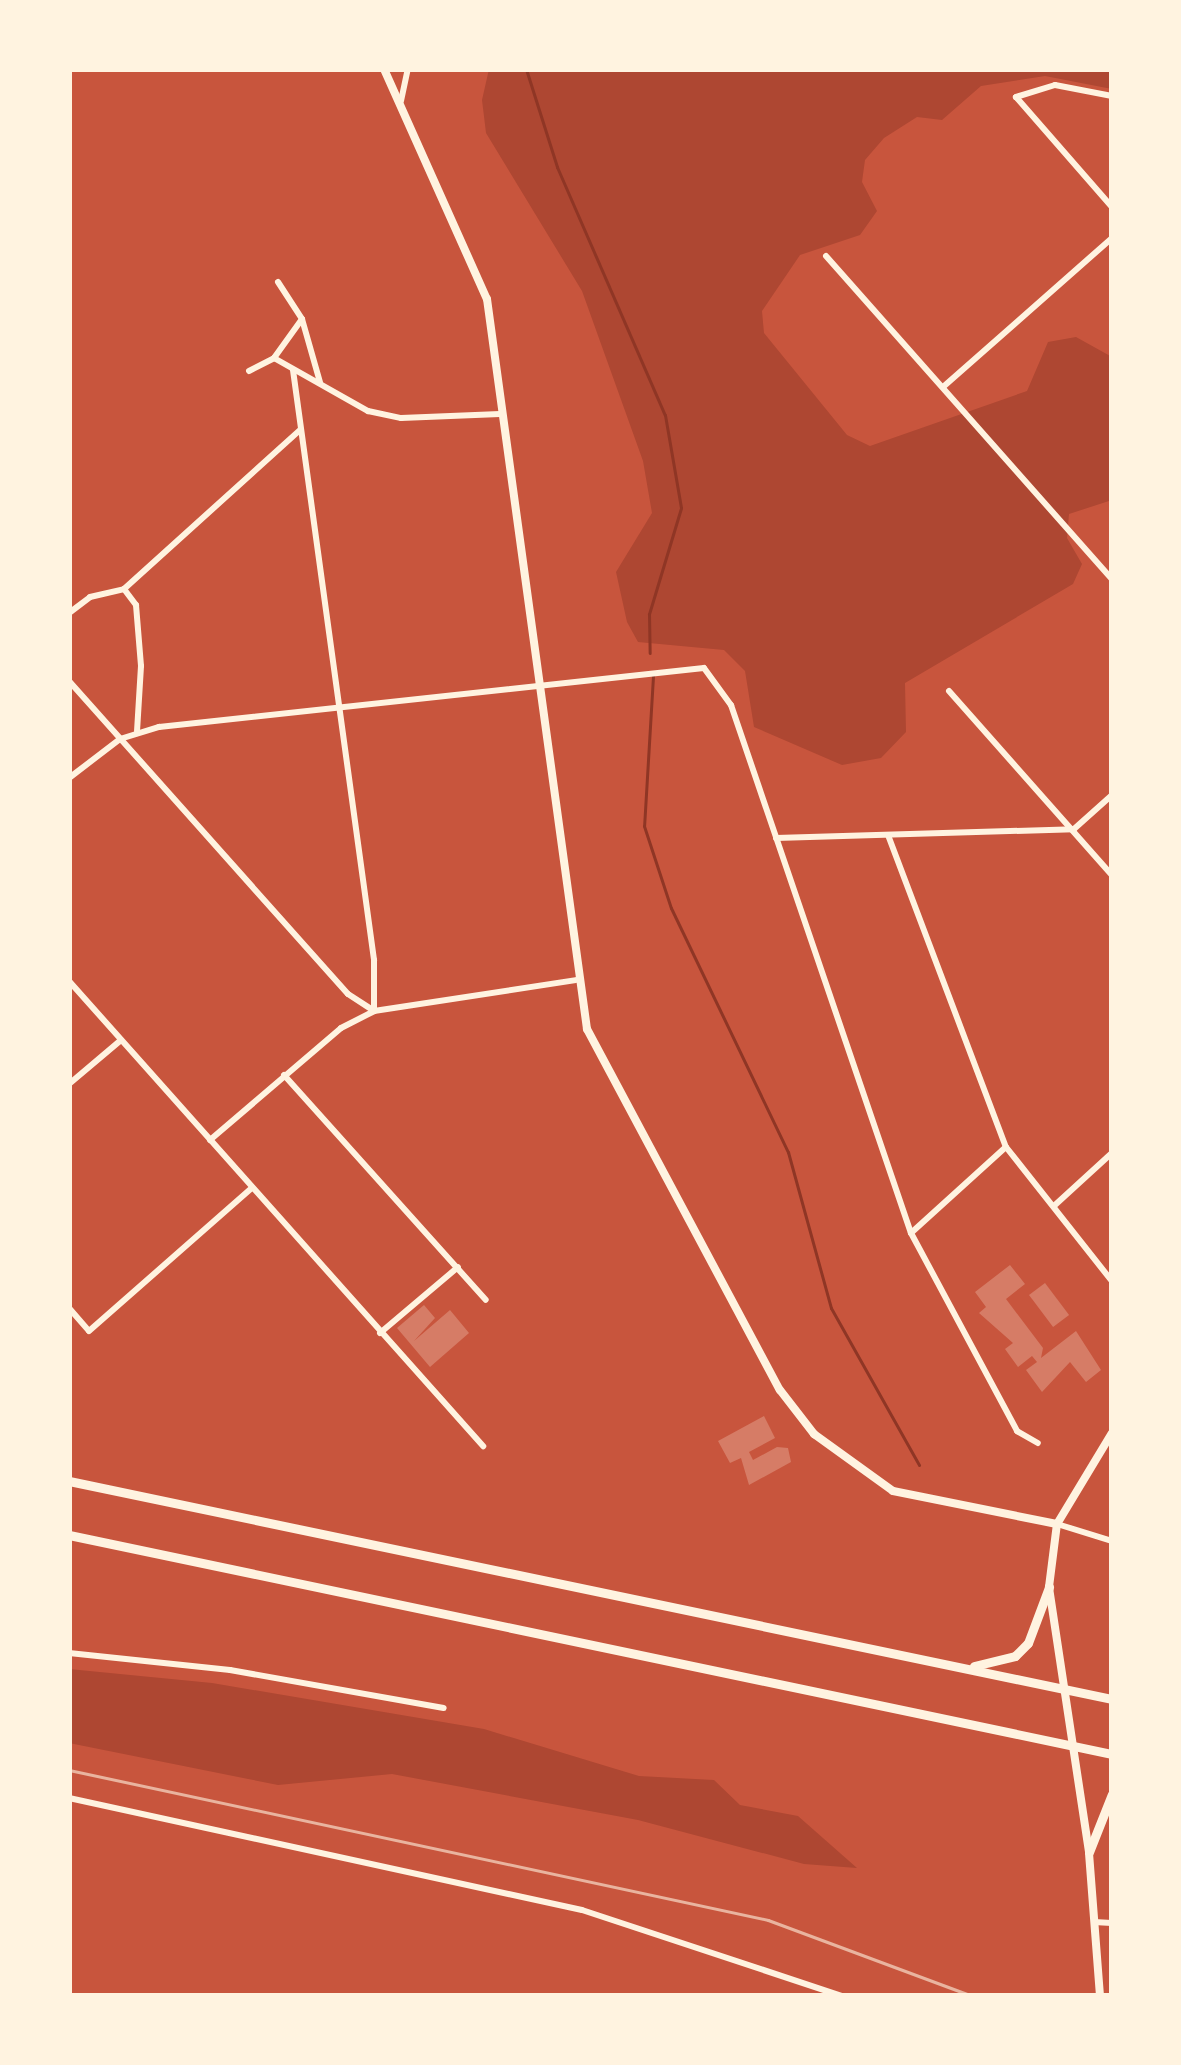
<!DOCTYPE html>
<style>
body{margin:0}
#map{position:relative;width:1181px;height:2065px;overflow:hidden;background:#c8553d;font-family:Mulish,sans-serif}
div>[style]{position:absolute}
.green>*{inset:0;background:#ae4732}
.stream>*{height:3px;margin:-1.5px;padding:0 1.5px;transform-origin:1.5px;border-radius:1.5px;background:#8f3625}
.building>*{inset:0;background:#d67c66;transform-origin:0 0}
.minor>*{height:6px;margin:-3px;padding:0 3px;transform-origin:3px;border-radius:3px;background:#fff3e0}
.tertiary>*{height:8px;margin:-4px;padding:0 4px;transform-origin:4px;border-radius:4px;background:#fff3e0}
.secondary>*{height:8px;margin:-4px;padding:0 4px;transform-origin:4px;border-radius:4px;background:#fff3e0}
.trunk>*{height:9px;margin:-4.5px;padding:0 4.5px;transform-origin:4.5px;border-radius:4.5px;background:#fff3e0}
.rail>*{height:3px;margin:-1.5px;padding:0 1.5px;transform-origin:1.5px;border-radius:1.5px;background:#e9b49f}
span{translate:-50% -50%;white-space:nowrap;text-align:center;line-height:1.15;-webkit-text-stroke:9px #fff3e0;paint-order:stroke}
.frame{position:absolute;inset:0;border:72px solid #fff3e0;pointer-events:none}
</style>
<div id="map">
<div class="green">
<i style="clip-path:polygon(489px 69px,1112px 69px,1112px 89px,1045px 76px,981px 86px,942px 120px,917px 117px,884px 138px,865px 160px,862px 182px,877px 211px,860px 235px,800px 255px,762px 311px,764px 333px,847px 435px,870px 446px,1027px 391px,1048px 342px,1076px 337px,1112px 357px,1112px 500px,1069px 514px,1067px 538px,1082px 564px,1073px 584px,905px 683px,906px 732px,881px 758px,842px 765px,754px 727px,745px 671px,724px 650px,638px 642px,627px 622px,616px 572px,652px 513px,643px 461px,582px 291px,486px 133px,482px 100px)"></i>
<i style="clip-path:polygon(69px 1669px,212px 1683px,484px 1729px,639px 1776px,714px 1780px,740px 1805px,798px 1816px,857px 1868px,804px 1864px,638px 1820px,392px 1774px,278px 1785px,69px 1743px)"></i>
</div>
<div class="stream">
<i style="left:526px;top:69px;width:103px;rotate:72.4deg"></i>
<i style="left:557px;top:167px;width:270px;rotate:66.5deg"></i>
<i style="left:665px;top:415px;width:94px;rotate:80.2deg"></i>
<i style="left:681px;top:508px;width:111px;rotate:106.8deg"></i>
<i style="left:649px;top:614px;width:39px;rotate:89deg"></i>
<i style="left:653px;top:676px;width:150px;rotate:93.4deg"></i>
<i style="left:644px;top:826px;width:86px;rotate:71.8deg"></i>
<i style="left:671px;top:908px;width:271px;rotate:64.4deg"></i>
<i style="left:788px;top:1152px;width:162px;rotate:74.6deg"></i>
<i style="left:831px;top:1308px;width:180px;rotate:60.7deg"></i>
</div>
<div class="building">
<i style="clip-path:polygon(1010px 1265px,1025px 1284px,1006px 1299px,1043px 1348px,1041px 1358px,1076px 1331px,1101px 1370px,1086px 1382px,1070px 1362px,1042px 1392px,1026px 1370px,1037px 1362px,1032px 1356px,1018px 1367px,1005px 1349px,1013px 1343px,979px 1313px,986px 1307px,975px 1292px)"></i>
<i style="left:1045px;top:1283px;width:40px;height:20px;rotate:53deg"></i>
<i style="clip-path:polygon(424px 1305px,435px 1318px,414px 1341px,450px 1310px,469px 1333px,430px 1367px,397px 1328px)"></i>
<i style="clip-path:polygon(764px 1416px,775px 1438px,749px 1452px,753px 1460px,777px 1447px,788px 1448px,791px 1462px,749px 1485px,741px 1458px,730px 1463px,718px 1441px)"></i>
</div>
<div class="minor">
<i style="left:1112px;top:96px;width:58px;rotate:-169.1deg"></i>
<i style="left:1055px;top:85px;width:41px;rotate:162.9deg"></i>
<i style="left:1016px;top:97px;width:146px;rotate:48.9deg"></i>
<i style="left:401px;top:101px;width:33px;rotate:-78deg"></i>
<i style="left:826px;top:256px;width:431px;rotate:48.5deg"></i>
<i style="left:278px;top:282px;width:44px;rotate:57deg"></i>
<i style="left:302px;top:319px;width:66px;rotate:74.1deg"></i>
<i style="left:274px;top:358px;width:48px;rotate:-54.3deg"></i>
<i style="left:293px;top:370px;width:596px;rotate:82.18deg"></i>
<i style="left:374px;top:960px;width:51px;rotate:90deg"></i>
<i style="left:249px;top:371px;width:28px;rotate:-27deg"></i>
<i style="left:274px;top:358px;width:108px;rotate:29.4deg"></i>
<i style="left:368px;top:411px;width:34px;rotate:12deg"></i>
<i style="left:401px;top:418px;width:99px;rotate:-2.3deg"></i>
<i style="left:943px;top:387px;width:225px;rotate:-41.4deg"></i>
<i style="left:124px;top:589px;width:237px;rotate:-42.1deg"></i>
<i style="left:124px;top:589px;width:20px;rotate:53deg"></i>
<i style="left:136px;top:605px;width:61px;rotate:85.3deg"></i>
<i style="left:141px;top:666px;width:65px;rotate:93.5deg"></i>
<i style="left:69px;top:613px;width:26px;rotate:-37deg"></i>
<i style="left:90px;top:597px;width:35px;rotate:-13deg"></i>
<i style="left:69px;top:681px;width:419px;rotate:48.3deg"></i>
<i style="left:348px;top:994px;width:31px;rotate:33deg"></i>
<i style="left:949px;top:691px;width:246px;rotate:48.5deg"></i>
<i style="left:69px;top:778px;width:64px;rotate:-37.4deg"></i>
<i style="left:120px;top:739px;width:41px;rotate:-17.1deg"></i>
<i style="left:159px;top:727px;width:548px;rotate:-6.18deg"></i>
<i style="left:704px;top:668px;width:46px;rotate:53.9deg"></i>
<i style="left:731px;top:705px;width:558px;rotate:71.18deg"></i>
<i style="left:911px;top:1233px;width:225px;rotate:61.8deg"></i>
<i style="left:1017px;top:1431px;width:24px;rotate:30deg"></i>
<i style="left:888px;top:835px;width:334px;rotate:69.3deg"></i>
<i style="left:1006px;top:1147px;width:171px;rotate:51.7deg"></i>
<i style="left:776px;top:838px;width:298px;rotate:-1.7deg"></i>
<i style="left:1074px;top:829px;width:51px;rotate:-41.8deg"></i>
<i style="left:69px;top:981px;width:623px;rotate:48.32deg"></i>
<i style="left:284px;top:1075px;width:302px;rotate:48.1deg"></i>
<i style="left:69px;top:1084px;width:68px;rotate:-40.2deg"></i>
<i style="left:210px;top:1140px;width:172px;rotate:-40.5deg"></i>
<i style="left:341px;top:1028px;width:37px;rotate:-27deg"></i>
<i style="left:374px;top:1011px;width:204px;rotate:-8.7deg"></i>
<i style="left:1055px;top:1205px;width:77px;rotate:-42.4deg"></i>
<i style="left:911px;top:1233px;width:128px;rotate:-42.2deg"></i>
<i style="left:69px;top:1308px;width:30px;rotate:49deg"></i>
<i style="left:89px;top:1331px;width:217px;rotate:-41.3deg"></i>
<i style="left:380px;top:1333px;width:102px;rotate:-40.2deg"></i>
<i style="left:1057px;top:1524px;width:58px;rotate:17.2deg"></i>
<i style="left:69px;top:1653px;width:162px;rotate:6deg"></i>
<i style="left:230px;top:1670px;width:217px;rotate:10.1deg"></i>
<i style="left:69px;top:1798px;width:525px;rotate:12.32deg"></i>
<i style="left:582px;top:1910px;width:274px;rotate:18.3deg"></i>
<i style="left:1094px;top:1922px;width:18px;rotate:3deg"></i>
</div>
<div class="tertiary">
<i style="left:384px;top:69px;width:252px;rotate:65.9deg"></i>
<i style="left:487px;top:299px;width:737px;rotate:82.2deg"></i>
<i style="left:587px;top:1029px;width:409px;rotate:61.9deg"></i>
<i style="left:780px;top:1390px;width:56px;rotate:52.3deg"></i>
<i style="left:814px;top:1434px;width:97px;rotate:35.8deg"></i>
<i style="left:893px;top:1491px;width:167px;rotate:11.4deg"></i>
</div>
<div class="secondary">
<i style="left:1100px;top:1996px;width:144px;rotate:-94.4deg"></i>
<i style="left:1089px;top:1852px;width:268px;rotate:-98.6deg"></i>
<i style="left:1049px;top:1587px;width:64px;rotate:-82.8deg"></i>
<i style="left:1057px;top:1524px;width:106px;rotate:-58.9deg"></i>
</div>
<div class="trunk">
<i style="left:69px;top:1481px;width:1066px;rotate:11.81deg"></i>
<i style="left:69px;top:1535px;width:1066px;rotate:11.86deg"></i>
<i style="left:974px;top:1666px;width:42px;rotate:-13.7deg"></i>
<i style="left:1015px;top:1656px;width:18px;rotate:-45deg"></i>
<i style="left:1028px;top:1643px;width:60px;rotate:-69.4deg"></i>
<i style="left:1089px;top:1852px;width:62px;rotate:-68.4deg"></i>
</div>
<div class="rail">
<i style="left:69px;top:1770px;width:715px;rotate:12.11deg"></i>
<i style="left:768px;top:1920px;width:218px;rotate:20.4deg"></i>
</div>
<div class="frame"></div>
</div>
